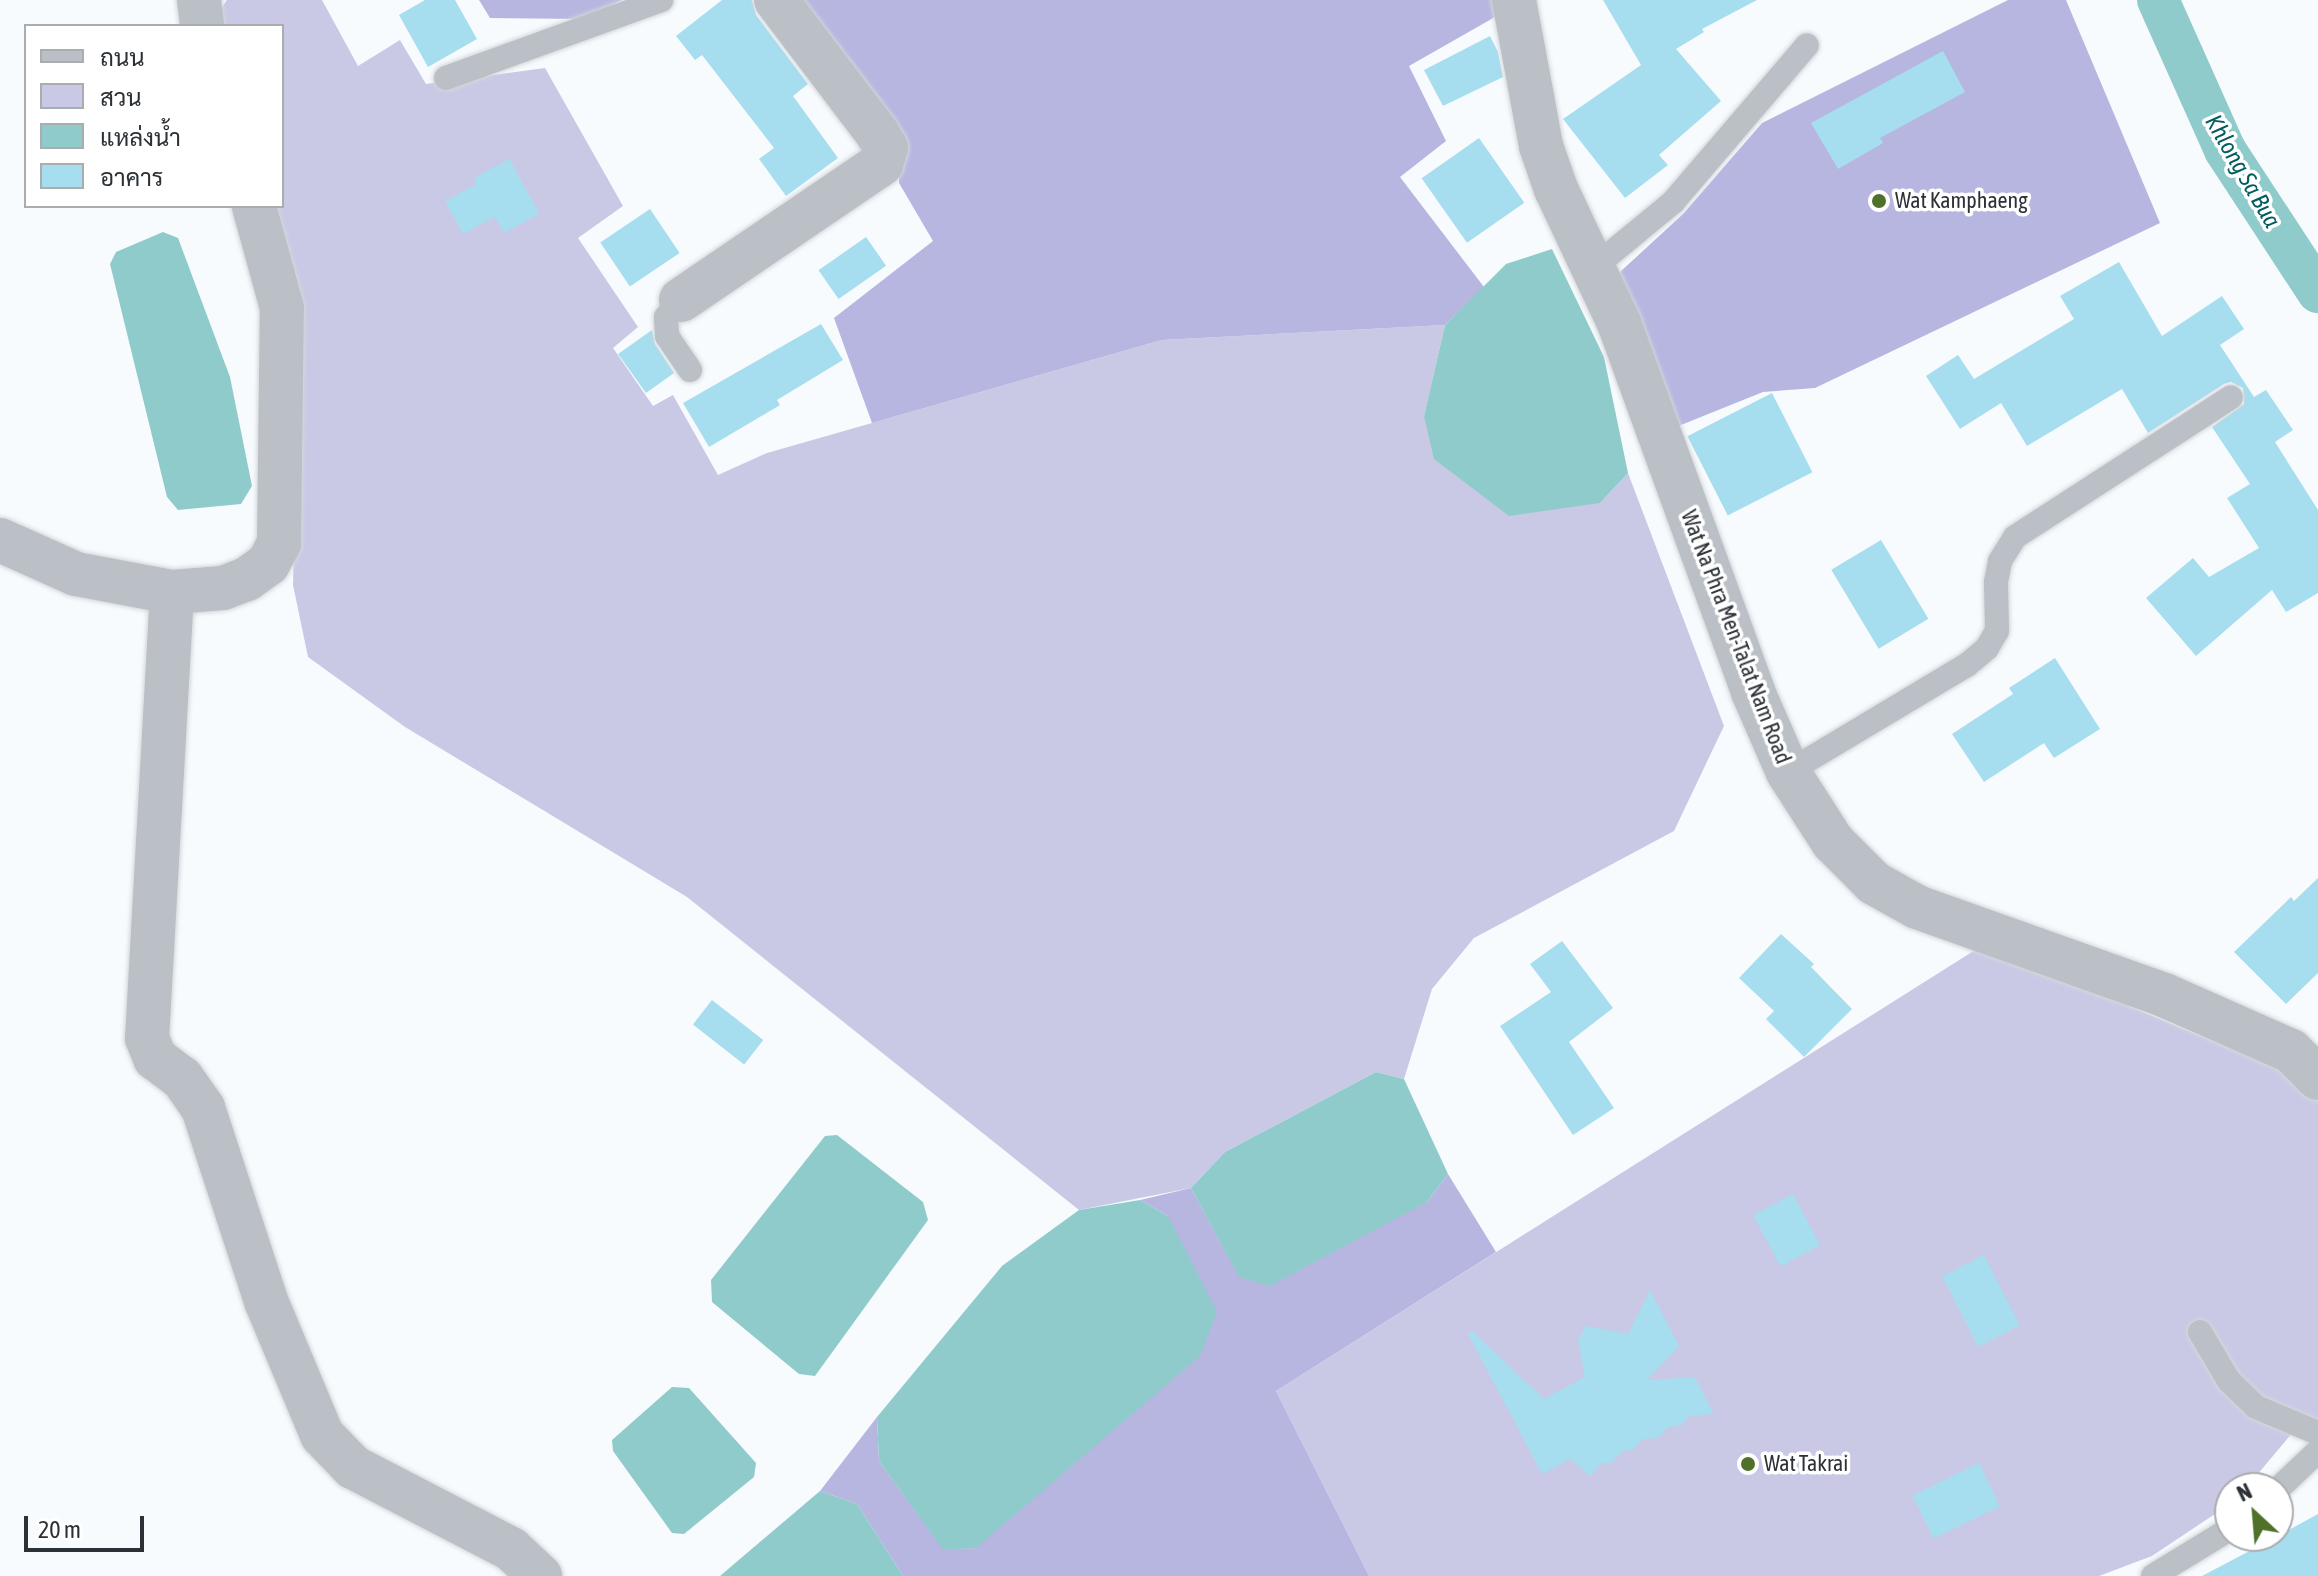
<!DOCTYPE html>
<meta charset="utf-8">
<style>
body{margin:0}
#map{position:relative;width:2318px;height:1576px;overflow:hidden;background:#f8fbfe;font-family:"Asap Condensed",Sarabun,sans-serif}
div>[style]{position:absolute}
.green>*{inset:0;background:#c9c9e6}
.forest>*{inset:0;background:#b6b6e1}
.water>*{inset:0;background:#8fcbcb}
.canal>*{height:42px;margin:-21px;padding:0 21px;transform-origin:21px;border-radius:21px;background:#8fcbcb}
.building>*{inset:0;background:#a6ddef;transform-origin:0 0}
.roads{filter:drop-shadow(0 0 2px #d3d7da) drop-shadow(0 0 2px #d3d7da)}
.service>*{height:24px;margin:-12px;padding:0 12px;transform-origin:12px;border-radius:12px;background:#bbbfc6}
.minor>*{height:44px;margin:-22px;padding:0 22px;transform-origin:22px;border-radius:22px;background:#bbbfc6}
.dots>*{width:22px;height:22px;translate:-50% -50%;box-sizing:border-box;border:4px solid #fff;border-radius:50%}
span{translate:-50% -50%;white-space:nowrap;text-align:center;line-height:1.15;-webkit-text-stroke:7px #fff;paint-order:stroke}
.poi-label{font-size:22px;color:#2b3136}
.left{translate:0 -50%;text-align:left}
.street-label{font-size:22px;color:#2b3136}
.water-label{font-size:24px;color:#025d5e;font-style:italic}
.legend{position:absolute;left:24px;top:24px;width:260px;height:184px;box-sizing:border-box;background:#fff;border:2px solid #aaadaf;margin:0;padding:10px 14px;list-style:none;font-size:24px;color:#2b3136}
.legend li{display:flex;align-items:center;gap:16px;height:40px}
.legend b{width:40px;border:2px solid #aaadaf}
.north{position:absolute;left:2214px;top:1472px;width:80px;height:80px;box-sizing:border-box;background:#fff;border:2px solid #aaadaf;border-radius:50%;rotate:334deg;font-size:22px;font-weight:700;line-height:32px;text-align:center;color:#2b3136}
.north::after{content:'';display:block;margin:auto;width:28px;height:36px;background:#507129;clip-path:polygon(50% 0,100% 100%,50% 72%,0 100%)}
.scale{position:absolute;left:24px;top:1516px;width:120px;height:36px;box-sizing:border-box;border:4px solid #2b3136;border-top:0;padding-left:10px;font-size:24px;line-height:28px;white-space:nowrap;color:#2b3136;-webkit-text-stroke:6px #fff;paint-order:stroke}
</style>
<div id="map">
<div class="green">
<i style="clip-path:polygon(227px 0,322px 0,358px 66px,400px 40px,426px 84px,545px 68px,623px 206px,578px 238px,638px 327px,613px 348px,653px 406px,673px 395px,718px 475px,767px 453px,1162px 340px,1445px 325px,1424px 416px,1600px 503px,1628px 473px,1724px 726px,1674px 831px,1474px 938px,1432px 989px,1404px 1079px,1376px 1072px,1225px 1152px,1191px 1188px,1079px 1210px,687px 897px,405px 727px,308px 657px,293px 585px,300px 289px,272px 206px,282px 206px,282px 26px,215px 26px,215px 17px)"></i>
<i style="clip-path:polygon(1983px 945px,2291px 1074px,2318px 1101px,2318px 1421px,2293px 1432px,2246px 1488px,2230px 1488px,2230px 1504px,2152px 1556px,2099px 1576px,1369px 1576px,1276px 1391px)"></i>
</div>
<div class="forest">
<i style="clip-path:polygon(479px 0,622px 0,583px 19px,490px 18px)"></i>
<i style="clip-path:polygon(799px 0,1492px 0,1495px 17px,1409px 66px,1446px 141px,1400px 177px,1484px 287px,1445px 325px,1162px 340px,872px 423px,834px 318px,933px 241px,899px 183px,898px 129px)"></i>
<i style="clip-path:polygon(2008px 0,2066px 0,2160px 223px,1815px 388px,1763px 392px,1676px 427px,1620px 272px,1683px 214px,1762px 123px)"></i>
<i style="clip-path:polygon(1448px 1174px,1496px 1252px,1276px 1391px,1369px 1576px,903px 1576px,857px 1504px,820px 1491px,877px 1417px,879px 1461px,943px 1549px,976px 1548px,1168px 1216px,1140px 1200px,1191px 1188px,1239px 1276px,1427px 1202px)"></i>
</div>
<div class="water">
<i style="clip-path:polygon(163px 232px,178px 238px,230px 377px,252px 486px,241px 504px,178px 510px,167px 497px,110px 264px,116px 252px)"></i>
<i style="clip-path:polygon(1552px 249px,1604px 357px,1628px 473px,1600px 503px,1509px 516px,1434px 459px,1424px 416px,1445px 325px,1506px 264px)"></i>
<i style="clip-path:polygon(1376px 1072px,1404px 1079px,1448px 1174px,1427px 1202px,1270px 1286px,1239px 1277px,1191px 1188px,1225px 1152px)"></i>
<i style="clip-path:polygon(837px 1135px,923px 1202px,928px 1220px,815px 1376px,799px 1374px,712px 1302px,711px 1280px,825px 1136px)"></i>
<i style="clip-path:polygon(1140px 1200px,1168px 1216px,1217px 1312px,1200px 1356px,976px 1548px,943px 1550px,879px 1461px,877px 1417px,1002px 1266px,1079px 1210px)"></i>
<i style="clip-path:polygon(672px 1387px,689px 1388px,756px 1463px,754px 1477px,684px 1534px,672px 1533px,613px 1451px,612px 1440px)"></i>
<i style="clip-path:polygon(820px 1491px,857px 1504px,903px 1576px,720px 1576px)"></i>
</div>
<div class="canal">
<i style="left:2158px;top:0;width:164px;rotate:65.9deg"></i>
<i style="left:2225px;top:150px;width:170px;rotate:56.8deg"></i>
</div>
<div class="building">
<i style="clip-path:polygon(425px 0,455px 0,477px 39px,428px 67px,399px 15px)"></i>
<i style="clip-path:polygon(722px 0,752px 0,756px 15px,808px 84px,793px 96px,838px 158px,786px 196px,759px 159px,774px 148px,702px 55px,695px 60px,676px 36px)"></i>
<i style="clip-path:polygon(1603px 0,1757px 0,1702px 29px,1704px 32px,1676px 49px,1721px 101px,1659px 155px,1668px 165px,1625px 198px,1563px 119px,1641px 65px)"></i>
<i style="clip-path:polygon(1490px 36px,1498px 52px,1503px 77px,1443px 106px,1424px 70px)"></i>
<i style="clip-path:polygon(1943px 51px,1965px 92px,1880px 138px,1883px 143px,1838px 169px,1811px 123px)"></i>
<i style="left:1479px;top:138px;width:79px;height:70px;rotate:55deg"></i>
<i style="clip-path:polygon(510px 159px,539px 214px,504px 233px,495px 217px,463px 234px,445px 201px,477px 184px,474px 178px)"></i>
<i style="left:650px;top:209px;width:53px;height:60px;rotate:56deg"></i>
<i style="left:866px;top:237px;width:35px;height:58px;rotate:55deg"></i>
<i style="clip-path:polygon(2119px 262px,2162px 336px,2222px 296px,2244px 329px,2220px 345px,2254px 397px,2266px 390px,2293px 430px,2275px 442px,2318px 510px,2318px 593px,2286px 612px,2272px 590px,2196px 656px,2146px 598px,2193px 558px,2209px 577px,2259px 548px,2227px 498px,2250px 484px,2212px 427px,2244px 404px,2243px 388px,2231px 382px,2224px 384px,2148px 433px,2122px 389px,2027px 446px,2001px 403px,1960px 429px,1926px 376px,1958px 355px,1974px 379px,2074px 319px,2060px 296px)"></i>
<i style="clip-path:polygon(821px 324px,843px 360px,777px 400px,780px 405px,709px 447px,683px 403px)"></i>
<i style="clip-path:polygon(652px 330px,655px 344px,674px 373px,646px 393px,618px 354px)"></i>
<i style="left:1772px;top:393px;width:89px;height:95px;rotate:63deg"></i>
<i style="left:1881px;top:540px;width:92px;height:58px;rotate:59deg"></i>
<i style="clip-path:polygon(2055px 658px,2100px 729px,2054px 758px,2044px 743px,1984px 782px,1952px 734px,2013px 694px,2009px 688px)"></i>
<i style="clip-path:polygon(2318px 878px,2318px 973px,2286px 1004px,2234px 952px,2291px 897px,2294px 901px)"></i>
<i style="clip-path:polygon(1781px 934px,1814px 964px,1811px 967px,1852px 1009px,1804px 1057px,1766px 1019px,1774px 1011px,1739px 978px)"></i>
<i style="clip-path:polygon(1562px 941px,1613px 1008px,1569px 1042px,1614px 1108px,1573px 1135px,1500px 1026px,1551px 992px,1530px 964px)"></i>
<i style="left:712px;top:1000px;width:65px;height:31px;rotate:38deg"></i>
<i style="left:1793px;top:1194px;width:58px;height:45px;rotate:62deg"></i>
<i style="left:1984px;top:1255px;width:79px;height:47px;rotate:63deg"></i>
<i style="clip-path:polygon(1650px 1290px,1679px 1346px,1647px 1380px,1695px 1377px,1714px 1414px,1689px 1416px,1680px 1426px,1668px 1427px,1658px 1438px,1643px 1439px,1633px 1450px,1622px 1451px,1611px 1463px,1601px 1463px,1590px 1476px,1570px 1459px,1542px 1474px,1468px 1334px,1472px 1331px,1544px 1399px,1585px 1377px,1578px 1340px,1586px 1326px,1628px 1334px)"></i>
<i style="left:1979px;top:1463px;width:48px;height:74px;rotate:64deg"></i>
<i style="clip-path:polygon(2318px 1514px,2318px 1576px,2202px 1576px,2278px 1536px)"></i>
</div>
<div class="roads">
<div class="service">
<i style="left:446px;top:78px;width:229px;rotate:-19.9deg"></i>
<i style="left:1593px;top:268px;width:104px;rotate:-39.5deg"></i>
<i style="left:1673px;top:202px;width:206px;rotate:-49.5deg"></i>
<i style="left:681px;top:300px;width:23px;rotate:131deg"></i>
<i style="left:666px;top:317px;width:19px;rotate:87deg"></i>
<i style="left:667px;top:336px;width:41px;rotate:55.9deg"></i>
<i style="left:1788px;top:772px;width:209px;rotate:-30.9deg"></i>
<i style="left:1967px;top:665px;width:26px;rotate:-40deg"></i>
<i style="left:1987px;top:648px;width:20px;rotate:-60deg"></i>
<i style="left:1997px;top:631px;width:49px;rotate:-91.2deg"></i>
<i style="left:1996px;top:582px;width:21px;rotate:-79deg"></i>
<i style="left:2000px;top:561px;width:28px;rotate:-58deg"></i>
<i style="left:2015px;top:537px;width:257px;rotate:-32.9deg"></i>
<i style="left:2200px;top:1332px;width:57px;rotate:59.4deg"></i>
<i style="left:2229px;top:1381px;width:37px;rotate:44deg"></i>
<i style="left:2256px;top:1407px;width:67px;rotate:22.8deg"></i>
<i style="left:2278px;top:1489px;width:55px;rotate:-43.5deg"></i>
<i style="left:2153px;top:1576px;width:90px;rotate:-31.4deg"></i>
</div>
<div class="minor">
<i style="left:199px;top:0;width:26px;rotate:83deg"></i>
<i style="left:1514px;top:0;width:148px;rotate:79.5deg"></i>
<i style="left:1541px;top:146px;width:46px;rotate:70.8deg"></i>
<i style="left:1556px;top:189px;width:148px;rotate:64.8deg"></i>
<i style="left:1619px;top:323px;width:393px;rotate:70deg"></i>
<i style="left:1753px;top:692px;width:87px;rotate:66.4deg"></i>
<i style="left:1788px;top:772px;width:83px;rotate:57.3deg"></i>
<i style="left:1833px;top:842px;width:58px;rotate:45deg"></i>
<i style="left:1874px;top:883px;width:49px;rotate:29.2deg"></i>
<i style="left:1917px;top:907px;width:262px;rotate:19.6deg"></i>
<i style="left:2164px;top:995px;width:139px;rotate:23.8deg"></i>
<i style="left:2291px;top:1051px;width:38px;rotate:45deg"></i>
<i style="left:681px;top:300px;width:242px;rotate:-34.2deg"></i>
<i style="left:881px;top:164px;width:17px;rotate:-73deg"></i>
<i style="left:886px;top:148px;width:17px;rotate:-121deg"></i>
<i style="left:877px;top:133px;width:167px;rotate:-127.2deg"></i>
<i style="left:0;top:540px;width:83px;rotate:24.1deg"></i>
<i style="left:76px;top:574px;width:98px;rotate:10.6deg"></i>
<i style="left:172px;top:592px;width:447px;rotate:93.2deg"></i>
<i style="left:147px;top:1038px;width:22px;rotate:68deg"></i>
<i style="left:155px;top:1058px;width:34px;rotate:37deg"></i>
<i style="left:182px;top:1078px;width:37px;rotate:55deg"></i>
<i style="left:203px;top:1108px;width:203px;rotate:71.9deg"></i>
<i style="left:266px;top:1301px;width:145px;rotate:67.3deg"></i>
<i style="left:322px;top:1435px;width:45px;rotate:45.9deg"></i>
<i style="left:353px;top:1467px;width:178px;rotate:27.4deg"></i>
<i style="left:511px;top:1549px;width:40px;rotate:43deg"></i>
<i style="left:172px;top:592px;width:51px;rotate:-4.5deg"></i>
<i style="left:223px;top:588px;width:26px;rotate:-21deg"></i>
<i style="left:247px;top:579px;width:26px;rotate:-36deg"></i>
<i style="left:268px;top:564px;width:24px;rotate:-62deg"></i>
<i style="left:279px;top:543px;width:235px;rotate:-89.3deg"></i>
<i style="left:282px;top:308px;width:106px;rotate:-105.4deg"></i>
</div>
</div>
<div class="dots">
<i style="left:1879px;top:201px;background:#507129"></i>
<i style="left:1748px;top:1464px;background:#507129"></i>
</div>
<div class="poi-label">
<span class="left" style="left:1895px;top:201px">Wat Kamphaeng</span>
<span class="left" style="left:1764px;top:1464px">Wat Takrai</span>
</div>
<div class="street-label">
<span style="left:1736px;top:637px;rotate:69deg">Wat Na Phra Men-Talat Nam Road</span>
</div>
<div class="water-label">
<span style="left:2243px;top:171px;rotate:60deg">Khlong Sa Bua</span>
</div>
<ul class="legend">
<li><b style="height:10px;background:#bbbfc6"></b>ถนน</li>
<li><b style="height:22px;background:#c9c9e6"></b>สวน</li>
<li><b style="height:22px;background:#8fcbcb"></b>แหล่งน้ำ</li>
<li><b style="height:22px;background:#a6ddef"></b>อาคาร</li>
</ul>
<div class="north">N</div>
<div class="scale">20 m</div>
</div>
